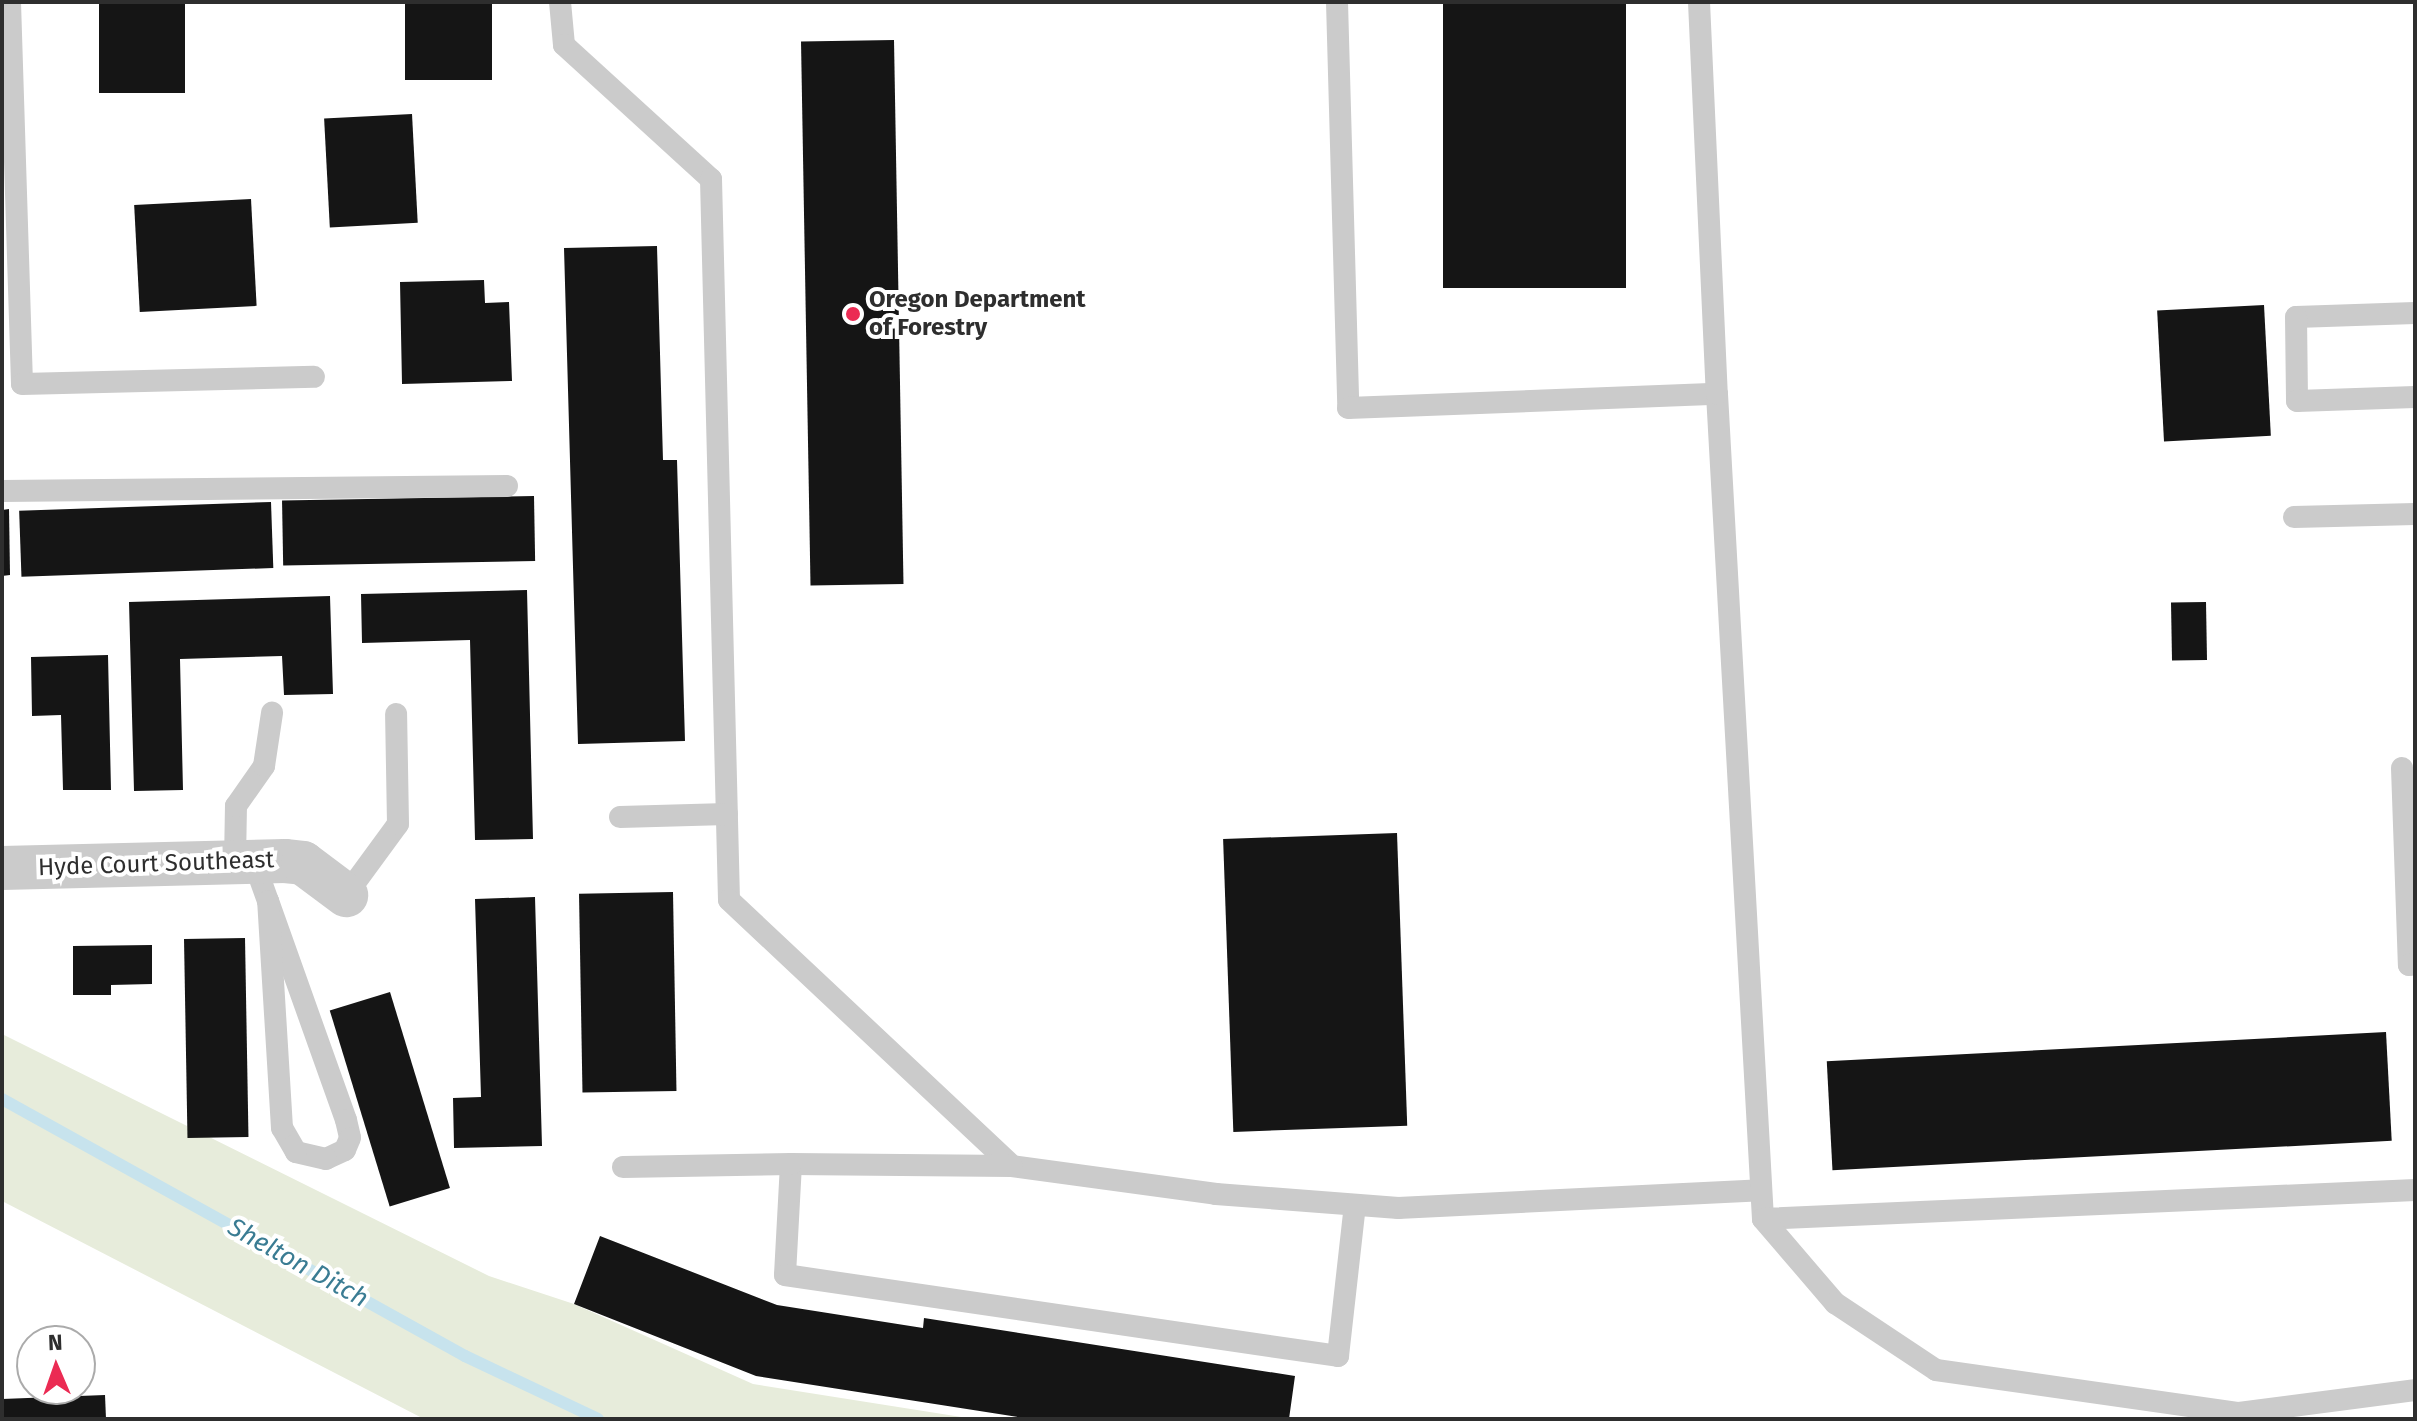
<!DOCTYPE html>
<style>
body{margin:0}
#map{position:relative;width:2417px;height:1421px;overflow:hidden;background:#fff;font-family:"Fira Sans",sans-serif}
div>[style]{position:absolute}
.green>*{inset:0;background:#e7ecdb}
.stream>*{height:12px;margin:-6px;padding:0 6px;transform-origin:6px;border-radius:6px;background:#c7e3ed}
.building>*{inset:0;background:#151515;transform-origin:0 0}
.lane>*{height:22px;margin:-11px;padding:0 11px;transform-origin:11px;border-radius:11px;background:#cbcbcb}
.street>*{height:44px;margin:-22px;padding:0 22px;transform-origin:22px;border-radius:22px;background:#cbcbcb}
.dots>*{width:22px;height:22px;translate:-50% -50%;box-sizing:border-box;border:4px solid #fff;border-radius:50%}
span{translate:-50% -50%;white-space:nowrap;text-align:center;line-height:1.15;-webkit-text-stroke:8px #fff;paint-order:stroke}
.poi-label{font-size:24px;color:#2e2e2e;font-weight:700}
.left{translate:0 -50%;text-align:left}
.street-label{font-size:24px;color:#2e2e2e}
.water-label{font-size:26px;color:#3a7c93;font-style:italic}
.frame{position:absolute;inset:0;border:4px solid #2e2e2e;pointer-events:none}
.north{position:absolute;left:16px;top:1325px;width:80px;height:80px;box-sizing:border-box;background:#fff;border:2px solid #ababab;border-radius:50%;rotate:358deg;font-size:22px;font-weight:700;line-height:32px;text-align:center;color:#2e2e2e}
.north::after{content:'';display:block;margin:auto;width:28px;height:36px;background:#eb2b53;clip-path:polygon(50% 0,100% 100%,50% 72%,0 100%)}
</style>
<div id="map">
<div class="green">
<i style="clip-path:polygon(2px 1034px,489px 1276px,574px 1304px,753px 1384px,974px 1419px,424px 1419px,2px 1201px)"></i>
</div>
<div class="stream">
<i style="left:2px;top:1099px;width:530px;rotate:29.03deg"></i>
<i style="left:465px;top:1356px;width:147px;rotate:25.3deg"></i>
</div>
<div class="building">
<i style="left:99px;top:2px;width:86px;height:91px"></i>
<i style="left:405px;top:2px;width:87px;height:78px"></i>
<i style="left:1443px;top:2px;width:183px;height:286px"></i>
<i style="left:894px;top:40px;width:544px;height:93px;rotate:89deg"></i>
<i style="left:412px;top:114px;width:109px;height:88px;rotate:87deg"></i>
<i style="left:251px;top:199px;width:107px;height:117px;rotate:87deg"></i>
<i style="clip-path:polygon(657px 246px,663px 460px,677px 460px,685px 741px,578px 744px,564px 248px)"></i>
<i style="clip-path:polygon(484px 280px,485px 303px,509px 302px,512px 381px,402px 384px,400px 282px)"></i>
<i style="left:2264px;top:305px;width:131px;height:107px;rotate:87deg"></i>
<i style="left:534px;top:496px;width:65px;height:252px;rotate:89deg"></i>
<i style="left:271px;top:502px;width:66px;height:252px;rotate:88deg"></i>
<i style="clip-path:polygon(9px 509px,10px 575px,2px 576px,2px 510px)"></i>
<i style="clip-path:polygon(527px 590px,533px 839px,475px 840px,470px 640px,362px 643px,361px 594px)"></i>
<i style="clip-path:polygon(330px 596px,333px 694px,284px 695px,282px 656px,180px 659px,183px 790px,134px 791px,129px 602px)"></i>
<i style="left:2206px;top:602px;width:58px;height:35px;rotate:89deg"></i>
<i style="clip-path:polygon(108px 655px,111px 790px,63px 790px,61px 715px,32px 716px,31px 657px)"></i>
<i style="left:1397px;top:833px;width:293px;height:174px;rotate:88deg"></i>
<i style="left:673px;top:892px;width:199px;height:94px;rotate:89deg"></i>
<i style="clip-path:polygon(535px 897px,542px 1146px,454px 1148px,453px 1098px,481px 1097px,475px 899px)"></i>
<i style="left:245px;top:938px;width:199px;height:61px;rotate:89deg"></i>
<i style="clip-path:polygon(152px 945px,152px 984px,111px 985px,111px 995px,73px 995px,73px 946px)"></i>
<i style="left:390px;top:992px;width:205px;height:63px;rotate:73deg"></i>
<i style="left:2386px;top:1032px;width:109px;height:560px;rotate:87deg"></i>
<i style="clip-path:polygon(600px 1236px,777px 1305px,923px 1328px,924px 1318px,1295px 1376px,1289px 1419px,1030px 1419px,756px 1376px,574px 1304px)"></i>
<i style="clip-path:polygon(105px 1395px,106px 1419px,2px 1419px,2px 1399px)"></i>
</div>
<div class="lane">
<i style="left:10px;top:2px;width:382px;rotate:88.2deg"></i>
<i style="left:22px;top:384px;width:292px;rotate:-1.4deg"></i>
<i style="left:560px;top:2px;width:43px;rotate:84.7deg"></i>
<i style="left:564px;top:45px;width:199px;rotate:42.4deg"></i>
<i style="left:711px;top:179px;width:721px;rotate:88.57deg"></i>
<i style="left:729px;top:900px;width:388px;rotate:43.2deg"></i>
<i style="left:1012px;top:1166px;width:206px;rotate:7.8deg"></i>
<i style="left:1216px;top:1194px;width:183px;rotate:4.4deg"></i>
<i style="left:1398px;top:1208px;width:363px;rotate:-2.8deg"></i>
<i style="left:1337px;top:2px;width:406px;rotate:88.4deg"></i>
<i style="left:1348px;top:408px;width:369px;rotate:-2.2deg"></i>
<i style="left:1717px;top:394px;width:826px;rotate:86.81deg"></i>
<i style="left:1763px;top:1219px;width:653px;rotate:-2.55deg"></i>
<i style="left:1699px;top:2px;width:392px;rotate:87.4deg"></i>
<i style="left:2415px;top:313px;width:119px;rotate:178.1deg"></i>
<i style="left:2296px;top:317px;width:84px;rotate:89.3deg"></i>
<i style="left:2297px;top:401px;width:118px;rotate:-1.9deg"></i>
<i style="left:2px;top:491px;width:505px;rotate:-0.57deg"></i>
<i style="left:2294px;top:517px;width:121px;rotate:-1.4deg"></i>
<i style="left:2402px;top:768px;width:197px;rotate:88deg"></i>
<i style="left:2409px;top:965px;width:6px;rotate:-9deg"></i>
<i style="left:620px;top:817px;width:107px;rotate:-1.6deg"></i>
<i style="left:235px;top:862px;width:56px;rotate:-89deg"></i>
<i style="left:236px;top:806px;width:49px;rotate:-55deg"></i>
<i style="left:264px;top:766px;width:54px;rotate:-81.4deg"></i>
<i style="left:254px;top:862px;width:41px;rotate:70.3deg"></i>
<i style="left:268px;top:901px;width:232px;rotate:70.4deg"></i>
<i style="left:346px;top:1120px;width:18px;rotate:77deg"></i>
<i style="left:350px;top:1138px;width:13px;rotate:113deg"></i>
<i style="left:345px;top:1150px;width:21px;rotate:155deg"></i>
<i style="left:326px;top:1159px;width:31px;rotate:-167deg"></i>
<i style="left:296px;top:1152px;width:28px;rotate:-120deg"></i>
<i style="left:282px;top:1128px;width:227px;rotate:-93.5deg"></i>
<i style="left:346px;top:895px;width:88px;rotate:-53.8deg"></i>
<i style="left:398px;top:824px;width:110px;rotate:-91deg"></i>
<i style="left:1012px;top:1166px;width:221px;rotate:-179.5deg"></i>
<i style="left:791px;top:1164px;width:111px;rotate:93.1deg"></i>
<i style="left:785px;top:1275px;width:559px;rotate:8.33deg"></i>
<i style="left:1338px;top:1356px;width:152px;rotate:-83.6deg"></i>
<i style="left:623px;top:1167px;width:168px;rotate:-1deg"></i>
<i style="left:1763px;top:1219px;width:111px;rotate:49.4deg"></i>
<i style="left:1835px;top:1303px;width:121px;rotate:33.6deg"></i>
<i style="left:1936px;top:1370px;width:306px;rotate:8.1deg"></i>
<i style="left:2239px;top:1413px;width:177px;rotate:-7.4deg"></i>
</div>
<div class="street">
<i style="left:2px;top:868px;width:283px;rotate:-1.4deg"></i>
<i style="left:285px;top:861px;width:18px;rotate:6deg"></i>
<i style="left:303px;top:863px;width:54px;rotate:36.7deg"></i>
</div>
<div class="dots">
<i style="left:853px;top:314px;background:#eb2b53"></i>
</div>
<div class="poi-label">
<span class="left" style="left:869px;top:314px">Oregon Department<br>of Forestry</span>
</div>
<div class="street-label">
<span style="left:156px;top:864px;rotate:-2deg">Hyde Court Southeast</span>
</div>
<div class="water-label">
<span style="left:298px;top:1263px;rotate:29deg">Shelton Ditch</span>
</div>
<div class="frame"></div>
<div class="north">N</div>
</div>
